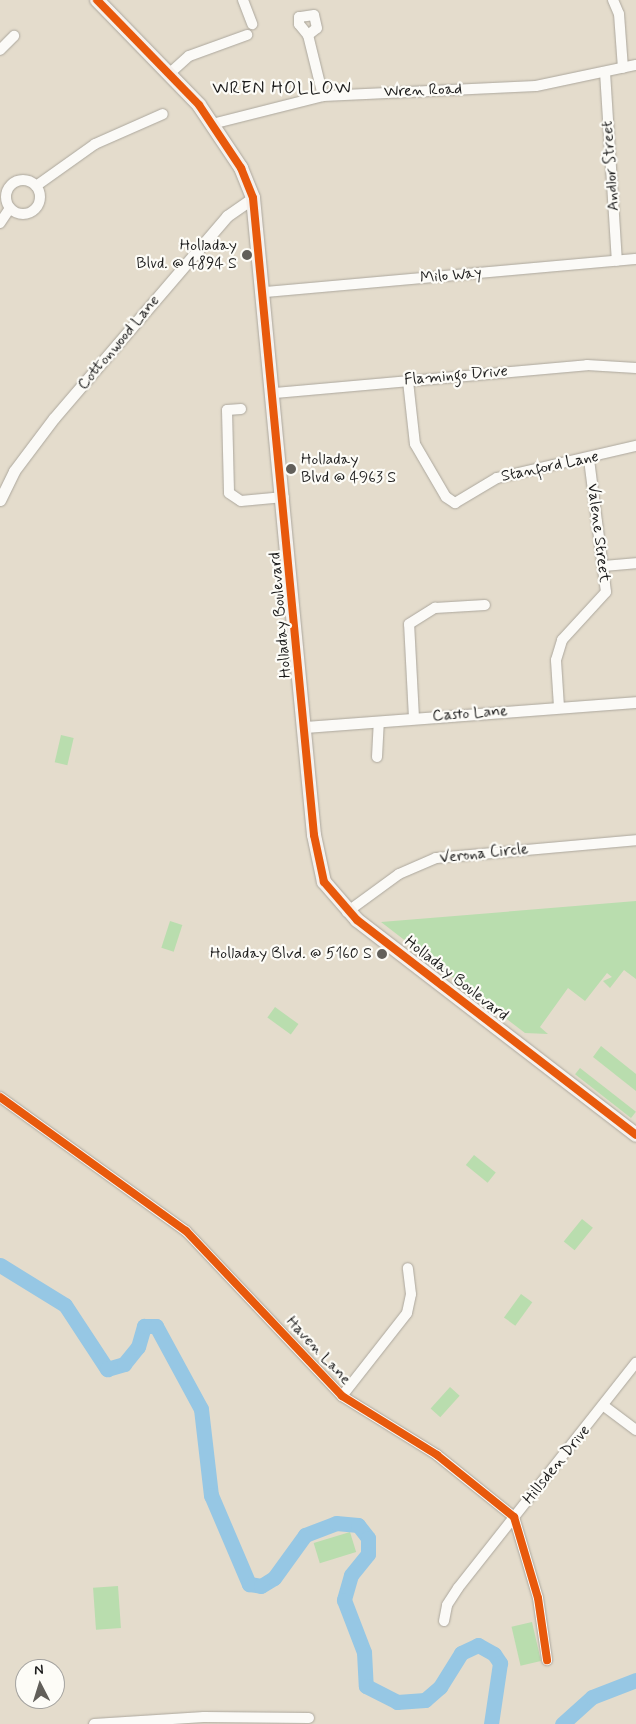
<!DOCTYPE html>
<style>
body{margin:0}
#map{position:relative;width:636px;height:1724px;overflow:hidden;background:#e4dccc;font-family:Mynerve,sans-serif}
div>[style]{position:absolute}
.green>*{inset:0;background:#b9ddae;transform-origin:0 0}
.river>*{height:15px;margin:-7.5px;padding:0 7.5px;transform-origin:7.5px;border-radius:7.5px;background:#96c7e4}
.roads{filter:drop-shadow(0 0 1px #aca79d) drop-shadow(0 0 1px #aca79d)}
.minor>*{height:10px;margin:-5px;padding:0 5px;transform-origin:5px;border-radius:5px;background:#fbfaf7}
.minor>.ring{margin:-5px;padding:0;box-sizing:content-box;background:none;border:10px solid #fbfaf7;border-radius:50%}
.tertiary>*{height:11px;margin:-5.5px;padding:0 5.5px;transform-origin:5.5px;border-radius:5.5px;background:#fbfaf7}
.secondary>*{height:14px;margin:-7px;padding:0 7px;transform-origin:7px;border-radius:7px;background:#f5f1ed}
.cycleway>*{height:8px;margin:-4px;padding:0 4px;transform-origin:4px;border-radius:4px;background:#e8590c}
.dots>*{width:14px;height:14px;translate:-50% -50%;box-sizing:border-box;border:2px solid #fdfcf7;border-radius:50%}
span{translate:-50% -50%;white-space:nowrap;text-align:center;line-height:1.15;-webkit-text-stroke:4.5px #fdfcf7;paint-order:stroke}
.street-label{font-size:16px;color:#1c1c1c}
.poi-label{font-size:16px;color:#1c1c1c}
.right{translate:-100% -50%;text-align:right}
.left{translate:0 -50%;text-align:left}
.neighbourhood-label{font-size:18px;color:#1c1c1c;letter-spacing:1px}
.north{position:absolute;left:15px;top:1659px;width:50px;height:50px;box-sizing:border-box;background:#fdfcf7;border:1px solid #a3a29f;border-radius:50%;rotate:355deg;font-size:14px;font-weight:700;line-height:20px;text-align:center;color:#1c1c1c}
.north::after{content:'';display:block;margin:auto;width:18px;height:22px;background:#625f5a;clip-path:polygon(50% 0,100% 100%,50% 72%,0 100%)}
</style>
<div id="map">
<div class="green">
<i style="left:61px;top:735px;width:13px;height:28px;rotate:13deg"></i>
<i style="clip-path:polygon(636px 901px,636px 979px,624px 970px,610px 988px,603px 981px,612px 977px,607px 973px,585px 1001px,568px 988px,540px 1027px,548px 1034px,525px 1033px,381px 922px)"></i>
<i style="left:170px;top:921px;width:13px;height:28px;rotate:18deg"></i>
<i style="left:275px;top:1007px;width:29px;height:13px;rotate:36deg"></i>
<i style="clip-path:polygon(601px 1046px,636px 1074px,636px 1091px,593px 1057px)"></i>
<i style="left:580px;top:1068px;width:71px;height:8px;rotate:38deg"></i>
<i style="left:474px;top:1155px;width:28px;height:13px;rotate:39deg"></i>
<i style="left:582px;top:1219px;width:14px;height:29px;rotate:39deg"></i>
<i style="left:521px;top:1294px;width:14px;height:29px;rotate:36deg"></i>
<i style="left:450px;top:1387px;width:13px;height:29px;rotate:42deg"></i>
<i style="left:350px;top:1532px;width:21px;height:38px;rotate:73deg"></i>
<i style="left:118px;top:1586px;width:42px;height:25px;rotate:86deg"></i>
<i style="left:532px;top:1622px;width:40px;height:21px;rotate:77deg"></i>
</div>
<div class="river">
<i style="left:0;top:1265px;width:76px;rotate:31.6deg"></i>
<i style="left:65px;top:1305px;width:77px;rotate:56.7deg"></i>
<i style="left:107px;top:1369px;width:18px;rotate:-16deg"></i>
<i style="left:124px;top:1364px;width:22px;rotate:-51deg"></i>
<i style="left:138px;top:1347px;width:22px;rotate:-74deg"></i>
<i style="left:144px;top:1326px;width:12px"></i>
<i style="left:156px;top:1326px;width:94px;rotate:61.5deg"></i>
<i style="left:201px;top:1409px;width:87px;rotate:83.4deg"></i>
<i style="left:211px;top:1495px;width:97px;rotate:66.9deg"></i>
<i style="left:249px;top:1584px;width:12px;rotate:9deg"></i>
<i style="left:261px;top:1586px;width:15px;rotate:-32deg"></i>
<i style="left:274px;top:1578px;width:53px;rotate:-54.2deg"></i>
<i style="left:305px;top:1535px;width:33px;rotate:-21deg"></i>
<i style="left:336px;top:1523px;width:22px;rotate:5deg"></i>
<i style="left:358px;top:1525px;width:16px;rotate:52deg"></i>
<i style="left:368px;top:1538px;width:16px;rotate:90deg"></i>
<i style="left:368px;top:1554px;width:27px;rotate:129deg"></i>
<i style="left:351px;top:1575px;width:26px;rotate:106deg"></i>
<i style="left:344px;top:1600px;width:56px;rotate:69deg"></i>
<i style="left:364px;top:1652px;width:34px;rotate:87deg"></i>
<i style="left:366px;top:1686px;width:35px;rotate:27deg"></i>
<i style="left:397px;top:1702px;width:28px;rotate:-4deg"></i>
<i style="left:425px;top:1700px;width:20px;rotate:-41deg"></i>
<i style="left:440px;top:1687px;width:40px;rotate:-58deg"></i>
<i style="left:461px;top:1653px;width:19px;rotate:-25deg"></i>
<i style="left:478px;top:1645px;width:18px;rotate:29deg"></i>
<i style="left:494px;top:1654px;width:11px;rotate:56deg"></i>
<i style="left:500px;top:1663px;width:62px;rotate:98.4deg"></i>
<i style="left:562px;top:1724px;width:40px;rotate:-42deg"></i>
<i style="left:592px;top:1697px;width:47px;rotate:-21.1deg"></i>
</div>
<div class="roads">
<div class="minor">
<i style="left:243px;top:0;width:26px;rotate:69deg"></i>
<i style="left:613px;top:0;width:15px;rotate:67deg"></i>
<i style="left:619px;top:14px;width:54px;rotate:85.8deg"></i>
<i style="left:308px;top:35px;width:11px;rotate:-38deg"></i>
<i style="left:317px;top:28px;width:13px;rotate:-103deg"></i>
<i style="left:314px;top:15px;width:15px;rotate:172deg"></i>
<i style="left:299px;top:17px;width:7px;rotate:90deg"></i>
<i style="left:299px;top:24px;width:14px;rotate:51deg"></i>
<i style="left:308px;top:35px;width:63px;rotate:76.2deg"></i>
<i style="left:0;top:50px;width:20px;rotate:-45deg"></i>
<i style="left:605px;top:72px;width:189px;rotate:86.4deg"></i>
<i style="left:170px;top:73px;width:25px;rotate:-42deg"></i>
<i style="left:189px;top:56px;width:62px;rotate:-19.9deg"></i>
<i style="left:212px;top:124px;width:114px;rotate:-14.2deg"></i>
<i style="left:323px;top:96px;width:213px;rotate:-2.7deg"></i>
<i style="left:536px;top:86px;width:102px;rotate:-11.9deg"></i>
<i class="ring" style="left:6px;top:180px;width:24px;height:24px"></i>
<i style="left:36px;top:186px;width:72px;rotate:-35.4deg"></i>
<i style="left:95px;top:144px;width:74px;rotate:-23.8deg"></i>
<i style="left:0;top:223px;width:18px;rotate:-56deg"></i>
<i style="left:265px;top:292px;width:372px;rotate:-5.1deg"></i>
<i style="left:408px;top:381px;width:63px;rotate:83.7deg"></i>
<i style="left:415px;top:444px;width:61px;rotate:59.7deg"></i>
<i style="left:446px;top:497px;width:11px;rotate:34deg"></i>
<i style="left:455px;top:503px;width:49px;rotate:-30.8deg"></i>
<i style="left:497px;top:478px;width:143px;rotate:-13deg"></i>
<i style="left:275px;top:393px;width:313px;rotate:-5.1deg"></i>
<i style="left:587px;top:365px;width:49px;rotate:3.5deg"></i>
<i style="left:241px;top:409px;width:14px;rotate:176deg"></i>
<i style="left:227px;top:410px;width:83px;rotate:88.6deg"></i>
<i style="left:229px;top:493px;width:14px;rotate:34deg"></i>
<i style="left:241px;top:501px;width:43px;rotate:-5.3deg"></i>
<i style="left:603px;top:566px;width:33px;rotate:-5deg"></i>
<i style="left:559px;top:707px;width:47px;rotate:-93.7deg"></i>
<i style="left:556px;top:660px;width:21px;rotate:-73deg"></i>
<i style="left:562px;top:640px;width:65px;rotate:-47.5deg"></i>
<i style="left:606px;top:592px;width:134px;rotate:-97.3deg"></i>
<i style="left:414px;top:718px;width:94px;rotate:-93deg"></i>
<i style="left:409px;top:624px;width:31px;rotate:-32deg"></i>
<i style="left:435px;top:608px;width:50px;rotate:-3.4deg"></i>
<i style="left:377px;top:757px;width:35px;rotate:-87deg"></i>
<i style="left:347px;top:912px;width:64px;rotate:-36.2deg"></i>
<i style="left:399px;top:874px;width:40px;rotate:-23.4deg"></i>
<i style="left:436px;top:858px;width:201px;rotate:-5.1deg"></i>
<i style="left:0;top:1097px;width:229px;rotate:35.8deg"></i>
<i style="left:186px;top:1231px;width:227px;rotate:46.6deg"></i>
<i style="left:342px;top:1396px;width:112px;rotate:31.8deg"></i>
<i style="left:437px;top:1455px;width:99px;rotate:38.8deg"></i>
<i style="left:514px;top:1517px;width:84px;rotate:73.5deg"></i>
<i style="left:538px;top:1598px;width:63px;rotate:81.7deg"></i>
<i style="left:342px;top:1396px;width:105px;rotate:-51.9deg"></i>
<i style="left:407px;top:1313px;width:19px;rotate:-78deg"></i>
<i style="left:411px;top:1294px;width:26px;rotate:-97deg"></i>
<i style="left:604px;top:1406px;width:40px;rotate:37deg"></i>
<i style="left:444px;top:1621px;width:16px;rotate:-79deg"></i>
<i style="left:447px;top:1605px;width:20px;rotate:-57deg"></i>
<i style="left:458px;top:1588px;width:287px;rotate:-51.7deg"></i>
<i style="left:94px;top:1724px;width:110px;rotate:-3.6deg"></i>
<i style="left:204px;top:1717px;width:105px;rotate:0.5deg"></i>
</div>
<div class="tertiary">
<i style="left:0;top:500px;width:32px;rotate:-64deg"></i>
<i style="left:14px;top:471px;width:66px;rotate:-53deg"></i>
<i style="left:54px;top:418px;width:266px;rotate:-49.4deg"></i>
<i style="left:227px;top:216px;width:32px;rotate:-35deg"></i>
<i style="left:304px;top:727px;width:333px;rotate:-4.3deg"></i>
</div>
<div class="secondary">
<i style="left:97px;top:0;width:146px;rotate:45.8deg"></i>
<i style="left:199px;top:105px;width:76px;rotate:56.3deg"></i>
<i style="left:241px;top:168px;width:32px;rotate:68deg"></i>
<i style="left:253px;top:198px;width:640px;rotate:84.53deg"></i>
<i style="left:314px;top:835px;width:48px;rotate:78deg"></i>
<i style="left:324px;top:882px;width:50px;rotate:49deg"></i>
<i style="left:357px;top:920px;width:352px;rotate:37.6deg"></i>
</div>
</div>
<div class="cycleway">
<i style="left:97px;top:0;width:146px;rotate:45.8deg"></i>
<i style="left:199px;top:105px;width:76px;rotate:56.3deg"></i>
<i style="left:241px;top:168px;width:32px;rotate:68deg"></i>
<i style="left:253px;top:198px;width:640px;rotate:84.53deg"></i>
<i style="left:314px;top:835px;width:48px;rotate:78deg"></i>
<i style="left:324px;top:882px;width:50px;rotate:49deg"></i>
<i style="left:357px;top:920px;width:352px;rotate:37.6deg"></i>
<i style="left:0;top:1097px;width:229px;rotate:35.8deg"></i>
<i style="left:186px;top:1231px;width:227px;rotate:46.6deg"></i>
<i style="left:342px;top:1396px;width:112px;rotate:31.8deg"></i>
<i style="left:437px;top:1455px;width:99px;rotate:38.8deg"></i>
<i style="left:514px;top:1517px;width:84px;rotate:73.5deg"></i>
<i style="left:538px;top:1598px;width:63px;rotate:81.7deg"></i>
</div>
<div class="dots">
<i style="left:247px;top:255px;background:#625f5a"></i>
<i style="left:291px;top:469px;background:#625f5a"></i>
<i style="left:382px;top:954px;background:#625f5a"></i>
</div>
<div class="street-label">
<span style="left:423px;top:91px;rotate:-2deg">Wren Road</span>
<span style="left:611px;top:166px;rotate:-94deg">Andlor Street</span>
<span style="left:451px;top:276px;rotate:-5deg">Milo Way</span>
<span style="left:119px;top:343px;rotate:-50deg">Cottonwood Lane</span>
<span style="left:456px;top:376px;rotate:-5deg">Flamingo Drive</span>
<span style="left:550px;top:467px;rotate:-12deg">Stanford Lane</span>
<span style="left:598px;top:533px;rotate:83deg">Valene Street</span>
<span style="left:281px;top:615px;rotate:-95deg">Holladay Boulevard</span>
<span style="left:470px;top:714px;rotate:-4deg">Casto Lane</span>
<span style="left:484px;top:854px;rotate:-6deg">Verona Circle</span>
<span style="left:456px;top:979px;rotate:38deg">Holladay Boulevard</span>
<span style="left:318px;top:1351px;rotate:47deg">Haven Lane</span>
<span style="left:557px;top:1465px;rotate:-51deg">Hillsden Drive</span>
</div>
<div class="poi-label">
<span class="right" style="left:237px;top:255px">Holladay<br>Blvd. @ 4894 S</span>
<span class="left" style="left:301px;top:469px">Holladay<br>Blvd @ 4963 S</span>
<span class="right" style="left:372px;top:954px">Holladay Blvd. @ 5160 S</span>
</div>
<div class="neighbourhood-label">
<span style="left:282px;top:88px">WREN HOLLOW</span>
</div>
<div class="north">N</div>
</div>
